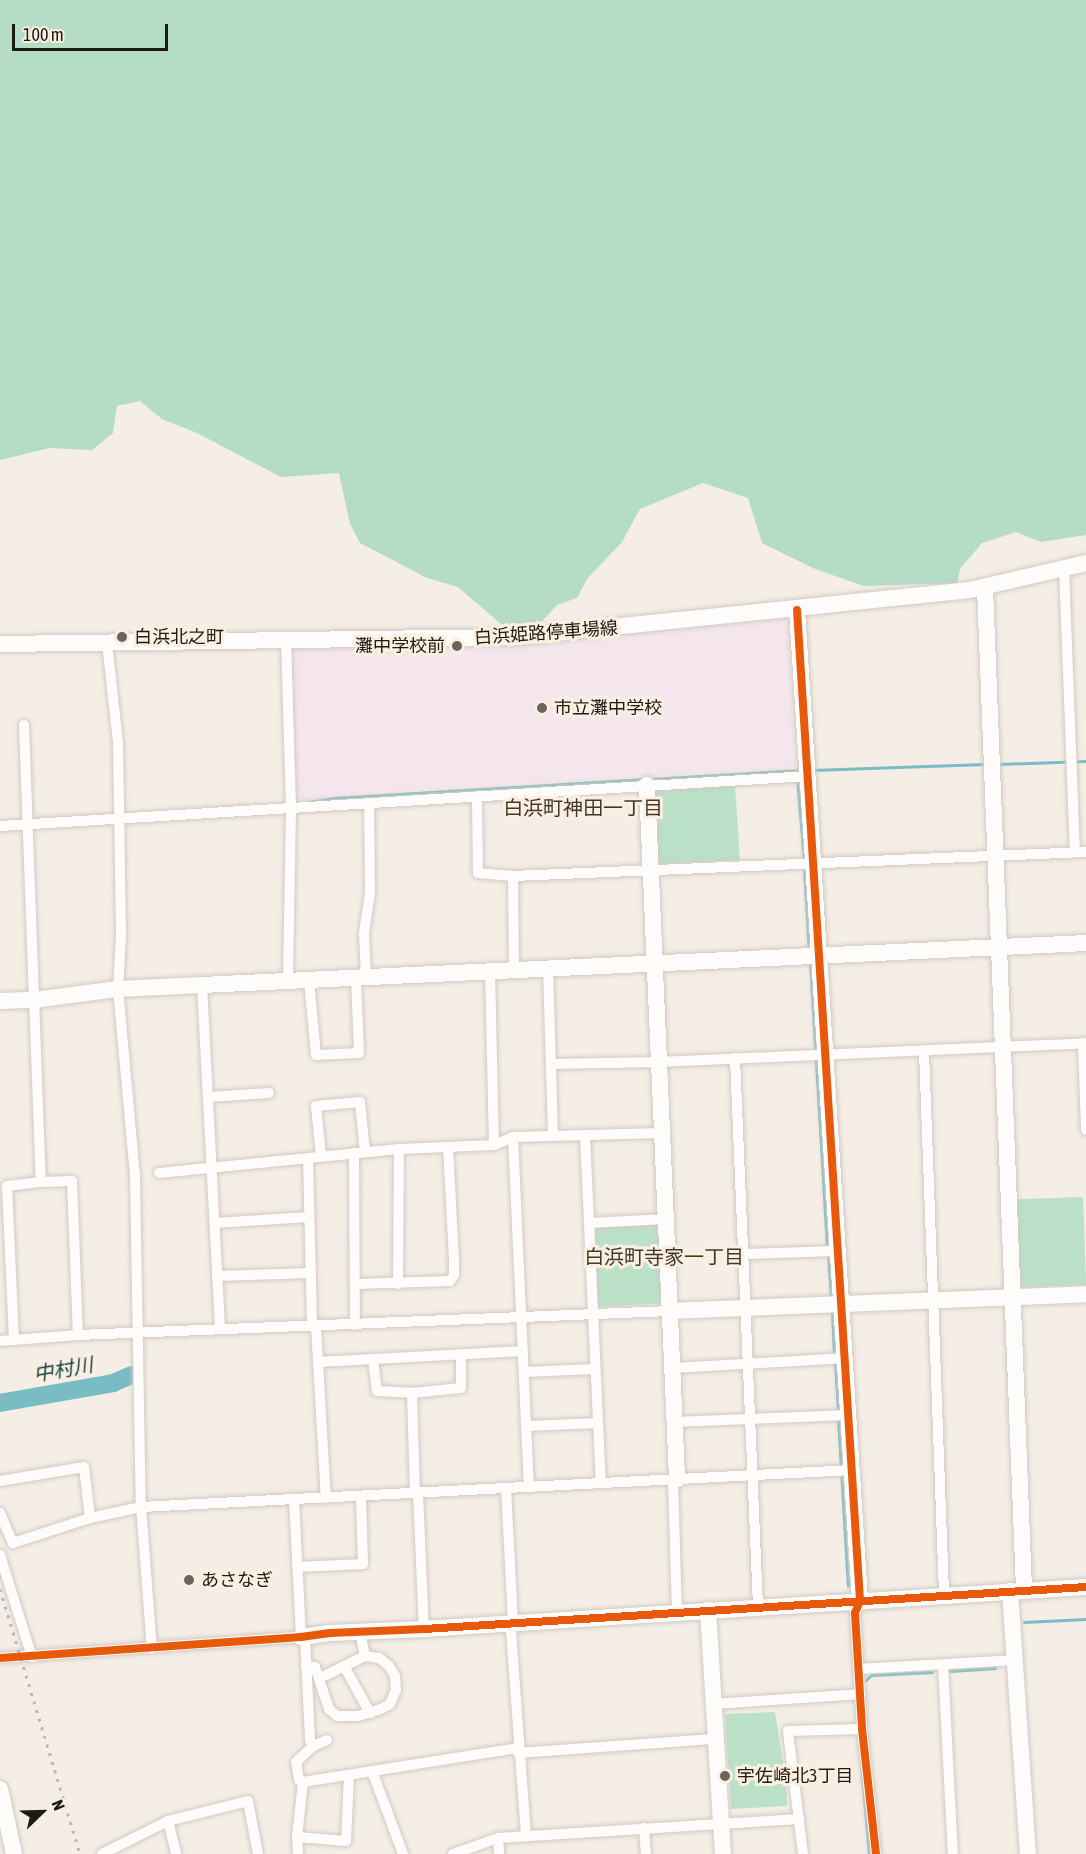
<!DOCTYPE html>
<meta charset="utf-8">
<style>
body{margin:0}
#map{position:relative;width:1086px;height:1854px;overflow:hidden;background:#f5eee6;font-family:"Asap Condensed","Noto Sans JP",sans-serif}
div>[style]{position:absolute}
.education>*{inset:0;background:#f4e6ec}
.green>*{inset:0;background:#bbe1c9;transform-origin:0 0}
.forest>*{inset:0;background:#b5dcc6}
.stream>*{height:3px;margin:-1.5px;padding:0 1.5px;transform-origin:1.5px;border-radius:1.5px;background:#79bcc4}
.river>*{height:18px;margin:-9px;padding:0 9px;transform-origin:9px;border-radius:9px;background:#79bcc4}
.roads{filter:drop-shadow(0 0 2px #d0cac3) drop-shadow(0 0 2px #d0cac3)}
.street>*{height:10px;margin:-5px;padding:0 5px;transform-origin:5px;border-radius:5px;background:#fefcfb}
.secondary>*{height:16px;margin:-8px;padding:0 8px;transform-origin:8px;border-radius:8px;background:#fefcfb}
.rail>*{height:3px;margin-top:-1.5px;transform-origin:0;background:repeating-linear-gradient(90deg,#bbbab8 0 3px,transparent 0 9px)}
.cycleway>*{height:8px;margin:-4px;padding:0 4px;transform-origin:4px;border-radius:4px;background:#e8590c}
.dots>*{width:16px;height:16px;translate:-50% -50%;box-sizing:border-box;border:3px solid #fbefe0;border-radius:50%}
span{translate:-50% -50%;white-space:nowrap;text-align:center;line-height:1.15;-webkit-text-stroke:6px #fbefe0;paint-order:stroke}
.street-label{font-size:18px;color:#1e1a15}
.poi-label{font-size:18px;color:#1e1a15}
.left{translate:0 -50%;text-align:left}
.right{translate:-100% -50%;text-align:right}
.neighbourhood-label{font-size:20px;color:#42392d}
.water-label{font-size:20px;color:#103d44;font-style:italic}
.north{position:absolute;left:12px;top:1782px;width:60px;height:60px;-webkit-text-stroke:4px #fbefe0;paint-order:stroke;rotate:67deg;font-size:16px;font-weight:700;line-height:24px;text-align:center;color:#1e1a15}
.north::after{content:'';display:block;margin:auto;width:21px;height:27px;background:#1e1a15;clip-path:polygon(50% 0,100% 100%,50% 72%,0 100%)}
.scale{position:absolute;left:12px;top:24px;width:156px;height:27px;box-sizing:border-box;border:3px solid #1e1a15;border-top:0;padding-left:8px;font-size:18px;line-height:21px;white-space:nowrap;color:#1e1a15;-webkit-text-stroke:4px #fbefe0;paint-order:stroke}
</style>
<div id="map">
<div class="education">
<i style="clip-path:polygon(787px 618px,796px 768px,364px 794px,300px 801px,296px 797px,289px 649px,294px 646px,612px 635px)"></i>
</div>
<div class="green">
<i style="clip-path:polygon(735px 785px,740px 860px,662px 864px,657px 859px,655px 794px,660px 788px)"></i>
<i style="left:1083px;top:1197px;width:88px;height:68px;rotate:88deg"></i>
<i style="clip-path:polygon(661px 1223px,663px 1303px,600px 1307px,597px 1304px,596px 1227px)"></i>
<i style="clip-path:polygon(775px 1712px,786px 1780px,787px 1806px,731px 1809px,725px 1714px)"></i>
</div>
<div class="forest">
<i style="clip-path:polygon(0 0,1086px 0,1086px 535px,1041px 542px,1016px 532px,982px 543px,960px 569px,957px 583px,864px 586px,815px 569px,762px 543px,748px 498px,703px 483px,640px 509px,622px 542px,587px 579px,577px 598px,557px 605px,538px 626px,501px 624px,458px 587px,427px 578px,360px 543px,350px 524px,339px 473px,281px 477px,197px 433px,162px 419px,140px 401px,117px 406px,113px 433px,92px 450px,50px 448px,0 460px)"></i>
</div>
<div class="stream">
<i style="left:998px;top:764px;width:88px;rotate:-2deg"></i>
<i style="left:812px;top:770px;width:173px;rotate:-2deg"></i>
<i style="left:797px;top:778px;width:83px;rotate:85.2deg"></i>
<i style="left:650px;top:779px;width:152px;rotate:-3.4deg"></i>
<i style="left:309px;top:802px;width:25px;rotate:-9deg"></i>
<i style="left:334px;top:798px;width:311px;rotate:-3.5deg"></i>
<i style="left:804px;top:868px;width:83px;rotate:86.6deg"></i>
<i style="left:810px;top:961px;width:288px;rotate:86.6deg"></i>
<i style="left:828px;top:1254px;width:44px;rotate:86.1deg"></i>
<i style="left:832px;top:1311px;width:44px;rotate:87.4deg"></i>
<i style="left:835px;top:1362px;width:50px;rotate:86.6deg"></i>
<i style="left:838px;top:1419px;width:167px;rotate:86.6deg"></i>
<i style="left:1024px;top:1622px;width:62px;rotate:-2.8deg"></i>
<i style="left:950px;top:1671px;width:45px;rotate:-3.8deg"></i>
<i style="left:866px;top:1680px;width:7px;rotate:-45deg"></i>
<i style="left:871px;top:1675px;width:61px;rotate:-2.8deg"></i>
<i style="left:861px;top:1763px;width:91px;rotate:85deg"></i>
</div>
<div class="river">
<i style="left:0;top:1403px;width:115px;rotate:-10deg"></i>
<i style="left:113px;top:1383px;width:21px;rotate:-23deg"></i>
</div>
<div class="roads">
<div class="street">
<i style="left:1064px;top:568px;width:284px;rotate:87.8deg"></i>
<i style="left:286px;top:639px;width:169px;rotate:88.3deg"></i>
<i style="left:291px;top:808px;width:173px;rotate:91deg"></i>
<i style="left:107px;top:643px;width:101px;rotate:83.7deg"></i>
<i style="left:118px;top:743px;width:193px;rotate:89.1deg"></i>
<i style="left:121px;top:936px;width:53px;rotate:93.2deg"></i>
<i style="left:118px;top:989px;width:188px;rotate:84.8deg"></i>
<i style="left:135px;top:1176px;width:331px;rotate:89deg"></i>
<i style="left:141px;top:1507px;width:142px;rotate:85.6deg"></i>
<i style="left:24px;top:725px;width:457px;rotate:87.9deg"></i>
<i style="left:41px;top:1182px;width:31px;rotate:-2deg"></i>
<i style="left:72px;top:1181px;width:154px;rotate:87.8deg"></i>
<i style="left:477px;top:796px;width:77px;rotate:89.3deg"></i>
<i style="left:478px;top:873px;width:35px;rotate:5deg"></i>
<i style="left:513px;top:876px;width:574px;rotate:-2.4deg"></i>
<i style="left:0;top:826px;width:811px;rotate:-3.54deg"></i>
<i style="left:513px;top:876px;width:93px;rotate:89.4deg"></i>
<i style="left:548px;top:967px;width:169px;rotate:88.3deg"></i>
<i style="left:490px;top:970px;width:175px;rotate:88.7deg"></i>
<i style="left:366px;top:977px;width:44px;rotate:-92.6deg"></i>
<i style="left:364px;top:933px;width:40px;rotate:-81.5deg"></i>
<i style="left:370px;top:893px;width:90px;rotate:-90.6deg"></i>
<i style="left:309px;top:980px;width:75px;rotate:84.7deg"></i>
<i style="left:316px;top:1055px;width:43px;rotate:-2.7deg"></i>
<i style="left:359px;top:1053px;width:76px;rotate:-92.3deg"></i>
<i style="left:202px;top:985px;width:344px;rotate:87deg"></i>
<i style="left:1083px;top:1043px;width:87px;rotate:88deg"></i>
<i style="left:924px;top:1051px;width:544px;rotate:87.89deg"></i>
<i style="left:735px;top:1058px;width:549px;rotate:87.6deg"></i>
<i style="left:551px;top:1064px;width:107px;rotate:-1.1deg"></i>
<i style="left:658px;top:1062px;width:428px;rotate:-2.5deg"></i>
<i style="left:208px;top:1097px;width:61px;rotate:-3.8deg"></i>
<i style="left:585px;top:1135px;width:348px;rotate:87.4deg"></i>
<i style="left:513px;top:1137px;width:350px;rotate:87.4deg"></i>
<i style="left:354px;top:1153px;width:172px;rotate:89.7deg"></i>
<i style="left:321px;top:1156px;width:50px;rotate:-95.7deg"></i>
<i style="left:316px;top:1106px;width:44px;rotate:-5.2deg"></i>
<i style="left:360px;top:1102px;width:50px;rotate:84.3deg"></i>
<i style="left:308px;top:1159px;width:168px;rotate:88.6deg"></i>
<i style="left:159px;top:1173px;width:241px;rotate:-5.7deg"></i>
<i style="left:399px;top:1149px;width:95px;rotate:-2.4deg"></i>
<i style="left:494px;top:1145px;width:21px;rotate:-23deg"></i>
<i style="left:513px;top:1137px;width:149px;rotate:-1.5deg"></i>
<i style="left:215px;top:1223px;width:94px;rotate:-3.7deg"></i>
<i style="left:589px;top:1223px;width:77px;rotate:-3deg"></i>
<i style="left:743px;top:1254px;width:95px;rotate:-1.8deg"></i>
<i style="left:217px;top:1276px;width:94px;rotate:-1.8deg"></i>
<i style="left:355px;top:1284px;width:95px;rotate:-1.8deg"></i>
<i style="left:450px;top:1281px;width:7px;rotate:-56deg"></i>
<i style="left:454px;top:1275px;width:15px;rotate:-90deg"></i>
<i style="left:454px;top:1260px;width:113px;rotate:-93deg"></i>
<i style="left:398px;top:1284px;width:135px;rotate:-89.6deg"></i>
<i style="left:316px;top:1327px;width:171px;rotate:86.7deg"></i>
<i style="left:14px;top:1340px;width:154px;rotate:-92.6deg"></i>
<i style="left:7px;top:1186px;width:34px;rotate:-7deg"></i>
<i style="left:0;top:1341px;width:78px;rotate:-4.4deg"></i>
<i style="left:78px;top:1335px;width:592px;rotate:-2.32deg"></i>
<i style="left:373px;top:1359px;width:32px;rotate:83deg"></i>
<i style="left:377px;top:1391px;width:35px;rotate:3deg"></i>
<i style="left:412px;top:1393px;width:49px;rotate:-5.8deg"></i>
<i style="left:461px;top:1388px;width:33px;rotate:-90deg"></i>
<i style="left:318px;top:1362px;width:205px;rotate:-3.1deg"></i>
<i style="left:673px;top:1368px;width:171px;rotate:-3.3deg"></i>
<i style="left:524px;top:1372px;width:70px;rotate:-2.5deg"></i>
<i style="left:412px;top:1393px;width:100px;rotate:88.3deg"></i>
<i style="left:675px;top:1422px;width:173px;rotate:-2.3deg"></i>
<i style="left:526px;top:1426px;width:71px;rotate:-2.4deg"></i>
<i style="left:673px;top:1480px;width:132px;rotate:88.3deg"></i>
<i style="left:0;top:1481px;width:85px;rotate:-9.5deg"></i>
<i style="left:84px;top:1467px;width:51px;rotate:83.3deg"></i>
<i style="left:506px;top:1488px;width:134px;rotate:87deg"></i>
<i style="left:513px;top:1622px;width:9px;rotate:103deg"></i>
<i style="left:511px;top:1631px;width:206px;rotate:85.8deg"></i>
<i style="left:418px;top:1493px;width:136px;rotate:87.5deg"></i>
<i style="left:0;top:1513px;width:33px;rotate:67deg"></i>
<i style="left:13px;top:1543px;width:81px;rotate:-18deg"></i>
<i style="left:90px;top:1518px;width:52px;rotate:-12.2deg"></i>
<i style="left:141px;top:1507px;width:711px;rotate:-2.98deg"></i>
<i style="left:0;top:1555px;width:107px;rotate:72.6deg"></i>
<i style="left:297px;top:1567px;width:66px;rotate:-2.6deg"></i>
<i style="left:363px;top:1564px;width:68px;rotate:-91.7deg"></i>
<i style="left:860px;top:1601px;width:13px;rotate:113deg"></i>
<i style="left:855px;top:1613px;width:116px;rotate:86.5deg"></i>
<i style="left:862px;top:1729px;width:126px;rotate:83.6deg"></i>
<i style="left:360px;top:1631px;width:25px;rotate:79deg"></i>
<i style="left:305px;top:1637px;width:103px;rotate:87.2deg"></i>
<i style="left:310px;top:1740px;width:7px;rotate:63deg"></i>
<i style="left:0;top:1658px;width:302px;rotate:-4deg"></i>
<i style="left:301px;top:1637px;width:138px;rotate:-92.9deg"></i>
<i style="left:306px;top:1665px;width:9px;rotate:13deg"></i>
<i style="left:315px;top:1667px;width:44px;rotate:71.6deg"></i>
<i style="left:329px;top:1709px;width:11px;rotate:41deg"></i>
<i style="left:337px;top:1716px;width:21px"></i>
<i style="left:358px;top:1716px;width:24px;rotate:-17deg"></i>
<i style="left:381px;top:1709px;width:10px;rotate:-29deg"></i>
<i style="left:390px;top:1704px;width:15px;rotate:-67deg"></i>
<i style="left:396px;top:1690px;width:14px;rotate:-94deg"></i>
<i style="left:395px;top:1676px;width:12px;rotate:-121deg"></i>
<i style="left:389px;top:1666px;width:13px;rotate:-141deg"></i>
<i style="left:379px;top:1658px;width:14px;rotate:-172deg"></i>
<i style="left:365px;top:1656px;width:50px;rotate:153.9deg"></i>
<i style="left:943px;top:1665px;width:189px;rotate:87deg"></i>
<i style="left:344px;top:1666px;width:54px;rotate:61deg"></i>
<i style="left:859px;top:1669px;width:157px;rotate:-3.3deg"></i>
<i style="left:714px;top:1704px;width:147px;rotate:-3.9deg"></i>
<i style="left:518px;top:1753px;width:197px;rotate:-4.1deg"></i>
<i style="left:372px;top:1771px;width:89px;rotate:69.5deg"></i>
<i style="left:303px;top:1782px;width:4px;rotate:-153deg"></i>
<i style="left:299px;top:1780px;width:18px;rotate:-99deg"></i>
<i style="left:296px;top:1762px;width:23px;rotate:-43deg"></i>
<i style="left:313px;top:1746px;width:15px;rotate:-23deg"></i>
<i style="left:168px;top:1821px;width:34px;rotate:76deg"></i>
<i style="left:644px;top:1828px;width:26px;rotate:86deg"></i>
<i style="left:297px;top:1837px;width:49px;rotate:4.7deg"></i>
<i style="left:346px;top:1841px;width:66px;rotate:-87.4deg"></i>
<i style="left:498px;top:1838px;width:16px;rotate:86deg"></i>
<i style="left:102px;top:1854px;width:74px;rotate:-26.6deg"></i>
<i style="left:168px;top:1821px;width:82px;rotate:-14deg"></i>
<i style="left:248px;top:1801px;width:54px;rotate:79.3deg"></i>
<i style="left:298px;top:1854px;width:17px;rotate:-93deg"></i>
<i style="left:297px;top:1837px;width:55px;rotate:-83.8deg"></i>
<i style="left:303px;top:1782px;width:218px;rotate:-9deg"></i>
<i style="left:453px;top:1854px;width:48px;rotate:-19.6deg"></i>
<i style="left:498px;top:1838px;width:302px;rotate:-3.6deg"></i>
<i style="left:803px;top:1854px;width:124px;rotate:-97deg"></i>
<i style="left:788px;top:1731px;width:74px;rotate:-1.5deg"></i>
</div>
<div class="secondary">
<i style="left:985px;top:588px;width:1004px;rotate:87.77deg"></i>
<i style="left:797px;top:610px;width:993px;rotate:86.36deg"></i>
<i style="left:0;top:644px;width:516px;rotate:-0.78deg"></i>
<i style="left:516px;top:637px;width:456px;rotate:-5.9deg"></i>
<i style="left:970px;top:590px;width:119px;rotate:-13.1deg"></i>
<i style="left:647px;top:785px;width:695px;rotate:87.52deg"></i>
<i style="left:0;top:1001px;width:34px;rotate:-2deg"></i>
<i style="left:34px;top:1000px;width:85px;rotate:-7.5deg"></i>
<i style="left:118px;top:989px;width:84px;rotate:-2.7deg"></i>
<i style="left:202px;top:985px;width:885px;rotate:-2.72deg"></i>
<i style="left:670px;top:1311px;width:416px;rotate:-2.3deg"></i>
<i style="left:1010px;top:1591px;width:264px;rotate:86.1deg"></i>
<i style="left:708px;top:1610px;width:244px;rotate:86.5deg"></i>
<i style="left:301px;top:1637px;width:29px;rotate:-8deg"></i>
<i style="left:330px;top:1633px;width:94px;rotate:-2.4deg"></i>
<i style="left:424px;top:1629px;width:663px;rotate:-3.63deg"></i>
<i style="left:0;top:1789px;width:66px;rotate:77.8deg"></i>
</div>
</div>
<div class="rail">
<i style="left:0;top:1589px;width:277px;rotate:73.2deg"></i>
</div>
<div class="cycleway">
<i style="left:797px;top:610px;width:993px;rotate:86.36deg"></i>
<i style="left:860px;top:1601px;width:13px;rotate:113deg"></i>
<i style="left:855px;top:1613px;width:116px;rotate:86.5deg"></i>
<i style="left:862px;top:1729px;width:126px;rotate:83.6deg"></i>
<i style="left:0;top:1658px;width:302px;rotate:-4deg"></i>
<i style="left:301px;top:1637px;width:29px;rotate:-8deg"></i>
<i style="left:330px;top:1633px;width:94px;rotate:-2.4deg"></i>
<i style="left:424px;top:1629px;width:663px;rotate:-3.63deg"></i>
</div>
<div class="dots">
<i style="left:122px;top:637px;background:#69645e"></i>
<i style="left:457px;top:646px;background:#69645e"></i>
<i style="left:542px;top:708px;background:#69645e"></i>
<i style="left:189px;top:1580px;background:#69645e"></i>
<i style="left:725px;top:1776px;background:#69645e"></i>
</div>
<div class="street-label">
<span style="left:546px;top:633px;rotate:-4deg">白浜姫路停車場線</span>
</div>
<div class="poi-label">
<span class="left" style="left:134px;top:637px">白浜北之町</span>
<span class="right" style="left:445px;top:646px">灘中学校前</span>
<span class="left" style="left:554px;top:708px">市立灘中学校</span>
<span class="left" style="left:201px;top:1580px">あさなぎ</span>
<span class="left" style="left:737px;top:1776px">宇佐崎北3丁目</span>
</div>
<div class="neighbourhood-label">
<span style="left:583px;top:807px">白浜町神田一丁目</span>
<span style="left:664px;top:1256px">白浜町寺家一丁目</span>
</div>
<div class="water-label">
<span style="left:63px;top:1369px;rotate:-10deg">中村川</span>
</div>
<div class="north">N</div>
<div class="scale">100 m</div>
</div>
